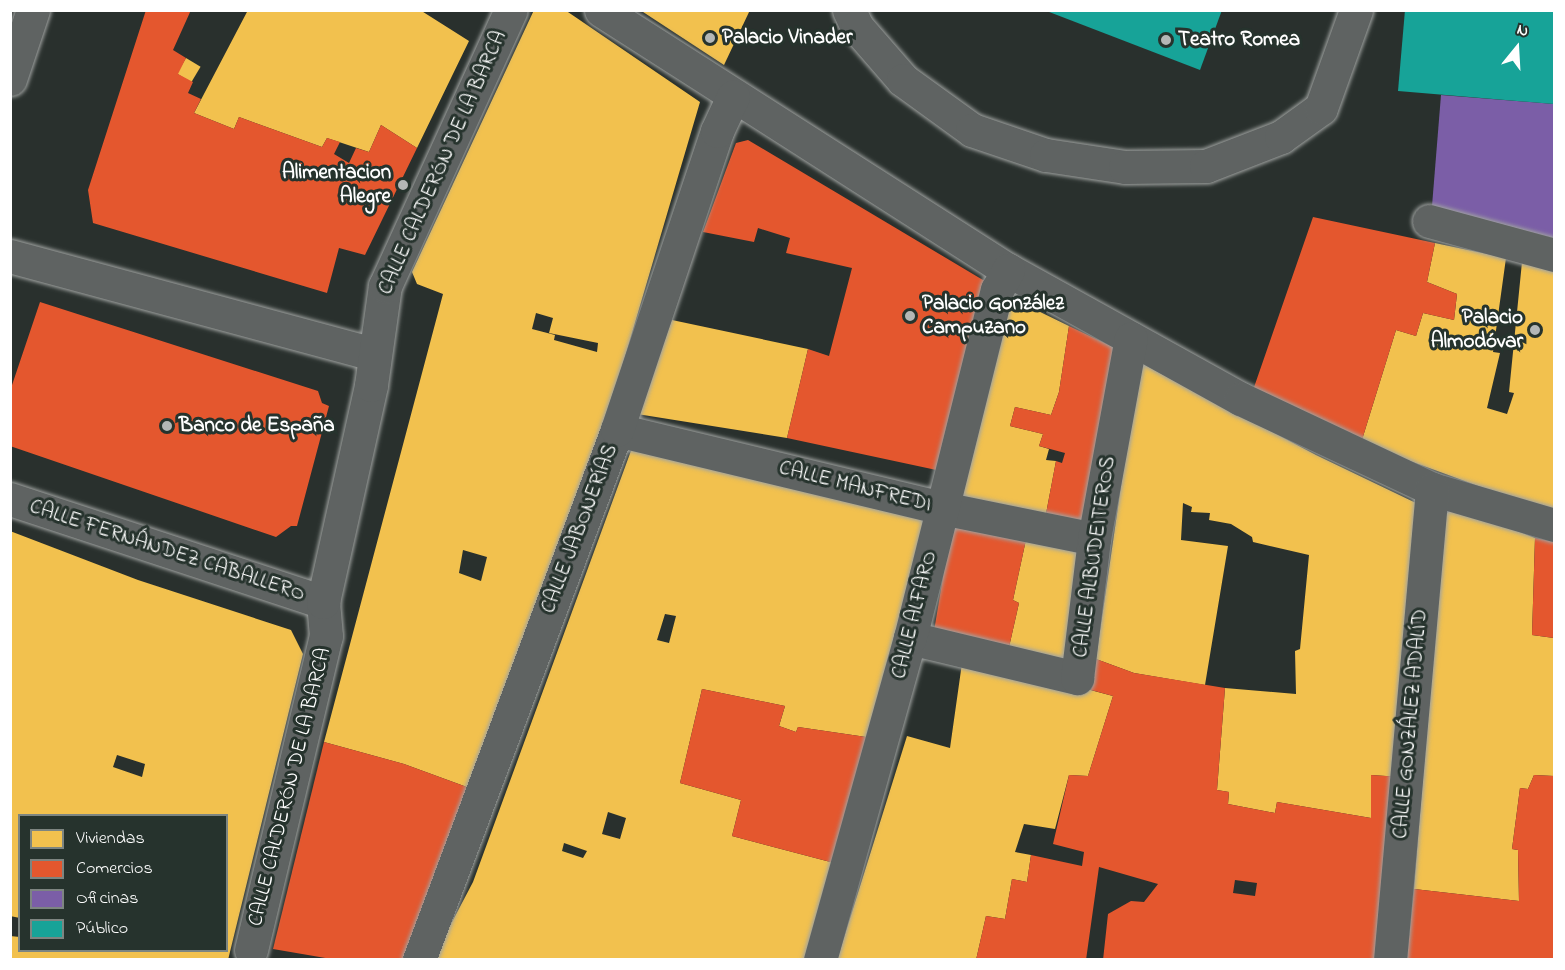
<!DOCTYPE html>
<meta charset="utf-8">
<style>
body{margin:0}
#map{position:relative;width:1565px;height:970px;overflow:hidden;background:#29302d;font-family:"Indie Flower",sans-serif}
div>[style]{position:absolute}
.homes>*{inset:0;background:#f2c14e;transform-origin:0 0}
.shops>*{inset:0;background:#e4572e}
.offices>*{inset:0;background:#7b5ea7}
.public>*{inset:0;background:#17a398}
.roads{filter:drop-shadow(0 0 2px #9fa2a0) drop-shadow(0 0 2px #9fa2a0)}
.minor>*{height:33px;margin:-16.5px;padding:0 16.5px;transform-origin:16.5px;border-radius:16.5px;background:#5f6362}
.major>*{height:33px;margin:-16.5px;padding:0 16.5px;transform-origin:16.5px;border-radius:16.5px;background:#5f6362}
.dots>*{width:16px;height:16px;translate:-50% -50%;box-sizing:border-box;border:3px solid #26332d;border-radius:50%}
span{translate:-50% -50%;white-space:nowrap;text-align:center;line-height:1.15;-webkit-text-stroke:6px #26332d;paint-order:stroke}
.poi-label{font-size:21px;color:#fff;font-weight:700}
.left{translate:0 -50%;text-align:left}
.right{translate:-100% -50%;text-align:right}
.street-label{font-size:21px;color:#fff}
.frame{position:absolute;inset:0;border:12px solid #fff;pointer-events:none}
.legend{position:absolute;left:18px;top:814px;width:210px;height:138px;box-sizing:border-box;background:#26332d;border:2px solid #7d8581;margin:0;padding:8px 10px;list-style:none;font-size:18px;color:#fff}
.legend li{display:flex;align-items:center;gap:12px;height:30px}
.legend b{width:30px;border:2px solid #7d8581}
.north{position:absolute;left:1487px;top:18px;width:60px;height:60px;-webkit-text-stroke:4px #26332d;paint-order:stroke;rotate:18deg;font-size:16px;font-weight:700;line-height:24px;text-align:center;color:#fff}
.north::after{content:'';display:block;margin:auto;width:21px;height:27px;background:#fff;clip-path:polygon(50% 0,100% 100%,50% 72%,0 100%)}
</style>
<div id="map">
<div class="homes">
<i style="clip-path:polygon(248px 10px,420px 10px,469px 41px,417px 148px,381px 125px,369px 152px,327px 138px,322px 147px,239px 117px,234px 129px,194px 113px)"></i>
<i style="clip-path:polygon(evenodd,534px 10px,565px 10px,700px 102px,622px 367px,475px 790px,404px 764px,324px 742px,443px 294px,417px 284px,412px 272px,534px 10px,536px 313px,553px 318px,549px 333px,598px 343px,597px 352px,554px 340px,555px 335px,532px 329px,536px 313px,534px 10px,463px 550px,487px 557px,481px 581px,459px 573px,463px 550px)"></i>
<i style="clip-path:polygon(640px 10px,750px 10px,724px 65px)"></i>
<i style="left:186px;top:58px;width:17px;height:18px;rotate:31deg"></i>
<i style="clip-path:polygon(1435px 243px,1506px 258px,1493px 352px,1500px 353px,1487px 408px,1507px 414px,1514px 393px,1509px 392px,1522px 262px,1554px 269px,1554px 509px,1511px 498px,1361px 443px,1396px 330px,1416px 336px,1423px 313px,1454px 320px,1457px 294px,1427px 282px)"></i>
<i style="clip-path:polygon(1007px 296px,1069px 326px,1059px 392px,1051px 415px,1015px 407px,1010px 426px,1043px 434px,1039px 446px,1049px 449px,1046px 460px,1056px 461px,1045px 519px,957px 503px)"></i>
<i style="clip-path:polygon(672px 320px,808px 349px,787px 438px,637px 414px)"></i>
<i style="clip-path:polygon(1139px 362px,1316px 455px,1416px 503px,1401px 777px,1371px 775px,1371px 818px,1277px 802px,1275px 813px,1228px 804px,1229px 792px,1217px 790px,1225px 688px,1296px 694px,1295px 651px,1300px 649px,1309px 555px,1253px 542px,1252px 537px,1231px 524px,1209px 520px,1210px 513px,1191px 512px,1192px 507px,1183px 503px,1181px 540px,1228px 546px,1205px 685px,1134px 673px,1096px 659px)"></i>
<i style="clip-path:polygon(evenodd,632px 448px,933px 520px,873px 738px,798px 727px,796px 732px,779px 726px,785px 706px,702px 689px,680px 783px,741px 800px,732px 836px,838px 864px,812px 960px,432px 960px,473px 882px,632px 448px,665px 614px,676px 616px,669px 643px,657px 640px,665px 614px,632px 448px,608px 812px,626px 818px,620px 839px,602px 834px,608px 812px,632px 448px,564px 843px,587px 851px,583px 858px,562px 851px,564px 843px)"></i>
<i style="clip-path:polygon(1456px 507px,1535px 538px,1532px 635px,1554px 638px,1554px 776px,1534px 775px,1528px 789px,1520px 788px,1512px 849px,1518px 850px,1519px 901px,1414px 889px,1444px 515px)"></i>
<i style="clip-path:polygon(evenodd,10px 531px,138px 580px,291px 630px,303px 654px,228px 960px,10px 960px,10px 936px,20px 937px,20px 951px,226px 951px,226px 816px,20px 816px,20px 918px,10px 916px,10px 531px,117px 755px,145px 764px,142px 777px,113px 767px,117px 755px)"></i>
<i style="clip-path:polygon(1027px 535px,1080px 544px,1071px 667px,1007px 656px,1019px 603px,1013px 600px)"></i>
<i style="clip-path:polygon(963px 656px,1113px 696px,1088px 776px,1069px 775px,1055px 829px,1024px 824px,1015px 852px,1031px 855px,1027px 882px,1012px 879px,1005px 919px,986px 916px,976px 960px,837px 960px,907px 736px,950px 748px)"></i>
</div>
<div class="shops">
<i style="clip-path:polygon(146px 10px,191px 10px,173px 50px,186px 58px,178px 74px,193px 82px,188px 93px,201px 99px,194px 113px,234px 129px,239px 117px,322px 147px,327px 138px,340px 142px,334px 154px,349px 163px,356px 148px,369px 152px,381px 125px,417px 148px,365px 255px,339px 248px,327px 293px,93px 223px,88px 190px)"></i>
<i style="clip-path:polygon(748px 140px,988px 283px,941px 471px,787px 438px,808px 349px,829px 356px,852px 268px,786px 253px,790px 238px,758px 228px,754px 242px,703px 232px,736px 143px)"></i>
<i style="clip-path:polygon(1313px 217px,1435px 243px,1427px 282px,1457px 294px,1454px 320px,1423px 313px,1416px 336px,1396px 330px,1361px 443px,1252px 393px)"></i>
<i style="clip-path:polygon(40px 302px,318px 391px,322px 403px,329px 406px,297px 526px,291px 526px,276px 537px,10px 446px,10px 391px)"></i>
<i style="clip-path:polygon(1069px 326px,1115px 348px,1083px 525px,1045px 519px,1056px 461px,1062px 463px,1065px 453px,1039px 446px,1043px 434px,1010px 426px,1015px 407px,1051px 415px,1059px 392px)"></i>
<i style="clip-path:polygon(952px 523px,1027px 535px,1013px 600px,1019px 603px,1007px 656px,933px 637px)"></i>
<i style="clip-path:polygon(1535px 538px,1554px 542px,1554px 638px,1532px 635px)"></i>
<i style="clip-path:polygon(evenodd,1096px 659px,1134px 673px,1225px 688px,1217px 790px,1229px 792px,1228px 804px,1275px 813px,1277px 802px,1371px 818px,1371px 775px,1401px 777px,1384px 960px,1103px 960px,1108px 914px,1131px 901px,1144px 902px,1158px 884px,1099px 867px,1086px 960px,976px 960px,986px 916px,1005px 919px,1012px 879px,1027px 882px,1031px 855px,1082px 866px,1084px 852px,1053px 844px,1069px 775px,1088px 776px,1113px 696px,1091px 690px,1096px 659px,1235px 880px,1257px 883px,1255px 896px,1233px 893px,1235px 880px)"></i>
<i style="clip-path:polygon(702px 689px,785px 706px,779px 726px,796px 732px,798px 727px,873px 738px,838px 864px,732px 836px,741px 800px,680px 783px)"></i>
<i style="clip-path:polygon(324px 742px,404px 764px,475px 790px,403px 960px,337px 960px,273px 949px)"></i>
<i style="clip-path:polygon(1534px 775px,1554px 776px,1554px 960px,1407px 960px,1414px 889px,1519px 901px,1518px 850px,1512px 849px,1520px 788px,1528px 789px)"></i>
</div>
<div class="offices">
<i style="clip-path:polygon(1441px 95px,1554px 104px,1554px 238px,1432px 206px)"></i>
</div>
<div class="public">
<i style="clip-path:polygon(1044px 10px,1222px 10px,1200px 70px)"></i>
<i style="clip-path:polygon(1405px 10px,1554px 10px,1554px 104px,1398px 91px)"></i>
</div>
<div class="roads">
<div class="minor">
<i style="left:601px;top:10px;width:483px;rotate:32.6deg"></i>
<i style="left:1008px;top:270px;width:266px;rotate:29deg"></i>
<i style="left:1241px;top:399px;width:211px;rotate:25.2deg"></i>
<i style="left:1432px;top:489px;width:127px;rotate:16.4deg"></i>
<i style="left:849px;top:10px;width:19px;rotate:65deg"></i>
<i style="left:857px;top:27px;width:70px;rotate:49deg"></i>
<i style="left:903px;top:80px;width:85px;rotate:35.9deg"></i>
<i style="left:972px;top:130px;width:78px;rotate:18.7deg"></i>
<i style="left:1046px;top:155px;width:80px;rotate:8.6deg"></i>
<i style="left:1125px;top:167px;width:81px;rotate:-0.7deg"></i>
<i style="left:1206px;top:166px;width:80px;rotate:-21.1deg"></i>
<i style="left:1281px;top:137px;width:49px;rotate:-35.9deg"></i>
<i style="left:1321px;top:108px;width:104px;rotate:-70.3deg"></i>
<i style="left:1429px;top:221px;width:130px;rotate:15.2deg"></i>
<i style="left:10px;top:256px;width:377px;rotate:15.1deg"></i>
<i style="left:617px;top:430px;width:334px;rotate:13.5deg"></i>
<i style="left:942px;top:508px;width:155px;rotate:11.5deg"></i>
<i style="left:10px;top:499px;width:330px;rotate:18.2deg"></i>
<i style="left:910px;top:638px;width:172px;rotate:13.5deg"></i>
<i style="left:1077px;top:678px;width:140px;rotate:-83deg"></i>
<i style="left:1094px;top:539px;width:204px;rotate:-79.6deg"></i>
<i style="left:251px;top:950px;width:323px;rotate:-76.6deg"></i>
<i style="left:326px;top:636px;width:34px;rotate:-95deg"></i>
<i style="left:323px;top:602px;width:222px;rotate:-77.5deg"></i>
<i style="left:371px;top:385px;width:100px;rotate:-82deg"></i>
<i style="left:385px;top:286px;width:303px;rotate:-65.5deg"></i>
<i style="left:419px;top:960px;width:566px;rotate:-69.52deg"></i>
<i style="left:617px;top:430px;width:315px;rotate:-71.5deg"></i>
<i style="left:717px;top:131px;width:38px;rotate:-65deg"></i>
<i style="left:820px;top:960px;width:334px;rotate:-74.4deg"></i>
<i style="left:910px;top:638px;width:359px;rotate:-76deg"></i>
<i style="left:997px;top:290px;width:23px;rotate:-61deg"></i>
<i style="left:1390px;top:960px;width:473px;rotate:-84.9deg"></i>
</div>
<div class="major">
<i style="left:10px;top:79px;width:73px;rotate:-71.6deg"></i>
</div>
</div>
<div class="dots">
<i style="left:710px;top:38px;background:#b4b7b6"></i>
<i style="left:1166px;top:40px;background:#b4b7b6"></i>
<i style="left:403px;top:185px;background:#b4b7b6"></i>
<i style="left:910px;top:316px;background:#b4b7b6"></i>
<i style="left:1535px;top:330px;background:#b4b7b6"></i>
<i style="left:167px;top:426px;background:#b4b7b6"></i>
</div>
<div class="poi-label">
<span class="left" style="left:722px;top:38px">Palacio Vinader</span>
<span class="left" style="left:1178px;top:40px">Teatro Romea</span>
<span class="right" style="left:391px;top:185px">Alimentacion<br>Alegre</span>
<span class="left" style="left:922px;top:316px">Palacio González<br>Campuzano</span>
<span class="right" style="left:1523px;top:330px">Palacio<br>Almodóvar</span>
<span class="left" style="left:179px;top:426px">Banco de España</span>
</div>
<div class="street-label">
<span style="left:443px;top:163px;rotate:-66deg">CALLE CALDERÓN DE LA BARCA</span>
<span style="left:855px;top:487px;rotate:14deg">CALLE MANFREDI</span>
<span style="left:580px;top:529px;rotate:-69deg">CALLE JABONERÍAS</span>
<span style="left:167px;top:551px;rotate:18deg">CALLE FERNÁNDEZ CABALLERO</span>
<span style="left:1095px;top:557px;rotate:-82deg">CALLE ALBUDEITEROS</span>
<span style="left:915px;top:615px;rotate:-76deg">CALLE ALFARO</span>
<span style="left:1411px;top:724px;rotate:-85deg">CALLE GONZÁLEZ ADALÍD</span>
<span style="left:290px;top:787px;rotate:-76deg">CALLE CALDERÓN DE LA BARCA</span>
</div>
<div class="frame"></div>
<ul class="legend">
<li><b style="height:16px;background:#f2c14e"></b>Viviendas</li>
<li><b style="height:16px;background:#e4572e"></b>Comercios</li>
<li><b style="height:16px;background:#7b5ea7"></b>Oficinas</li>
<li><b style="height:16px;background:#17a398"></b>Público</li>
</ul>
<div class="north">N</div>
</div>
